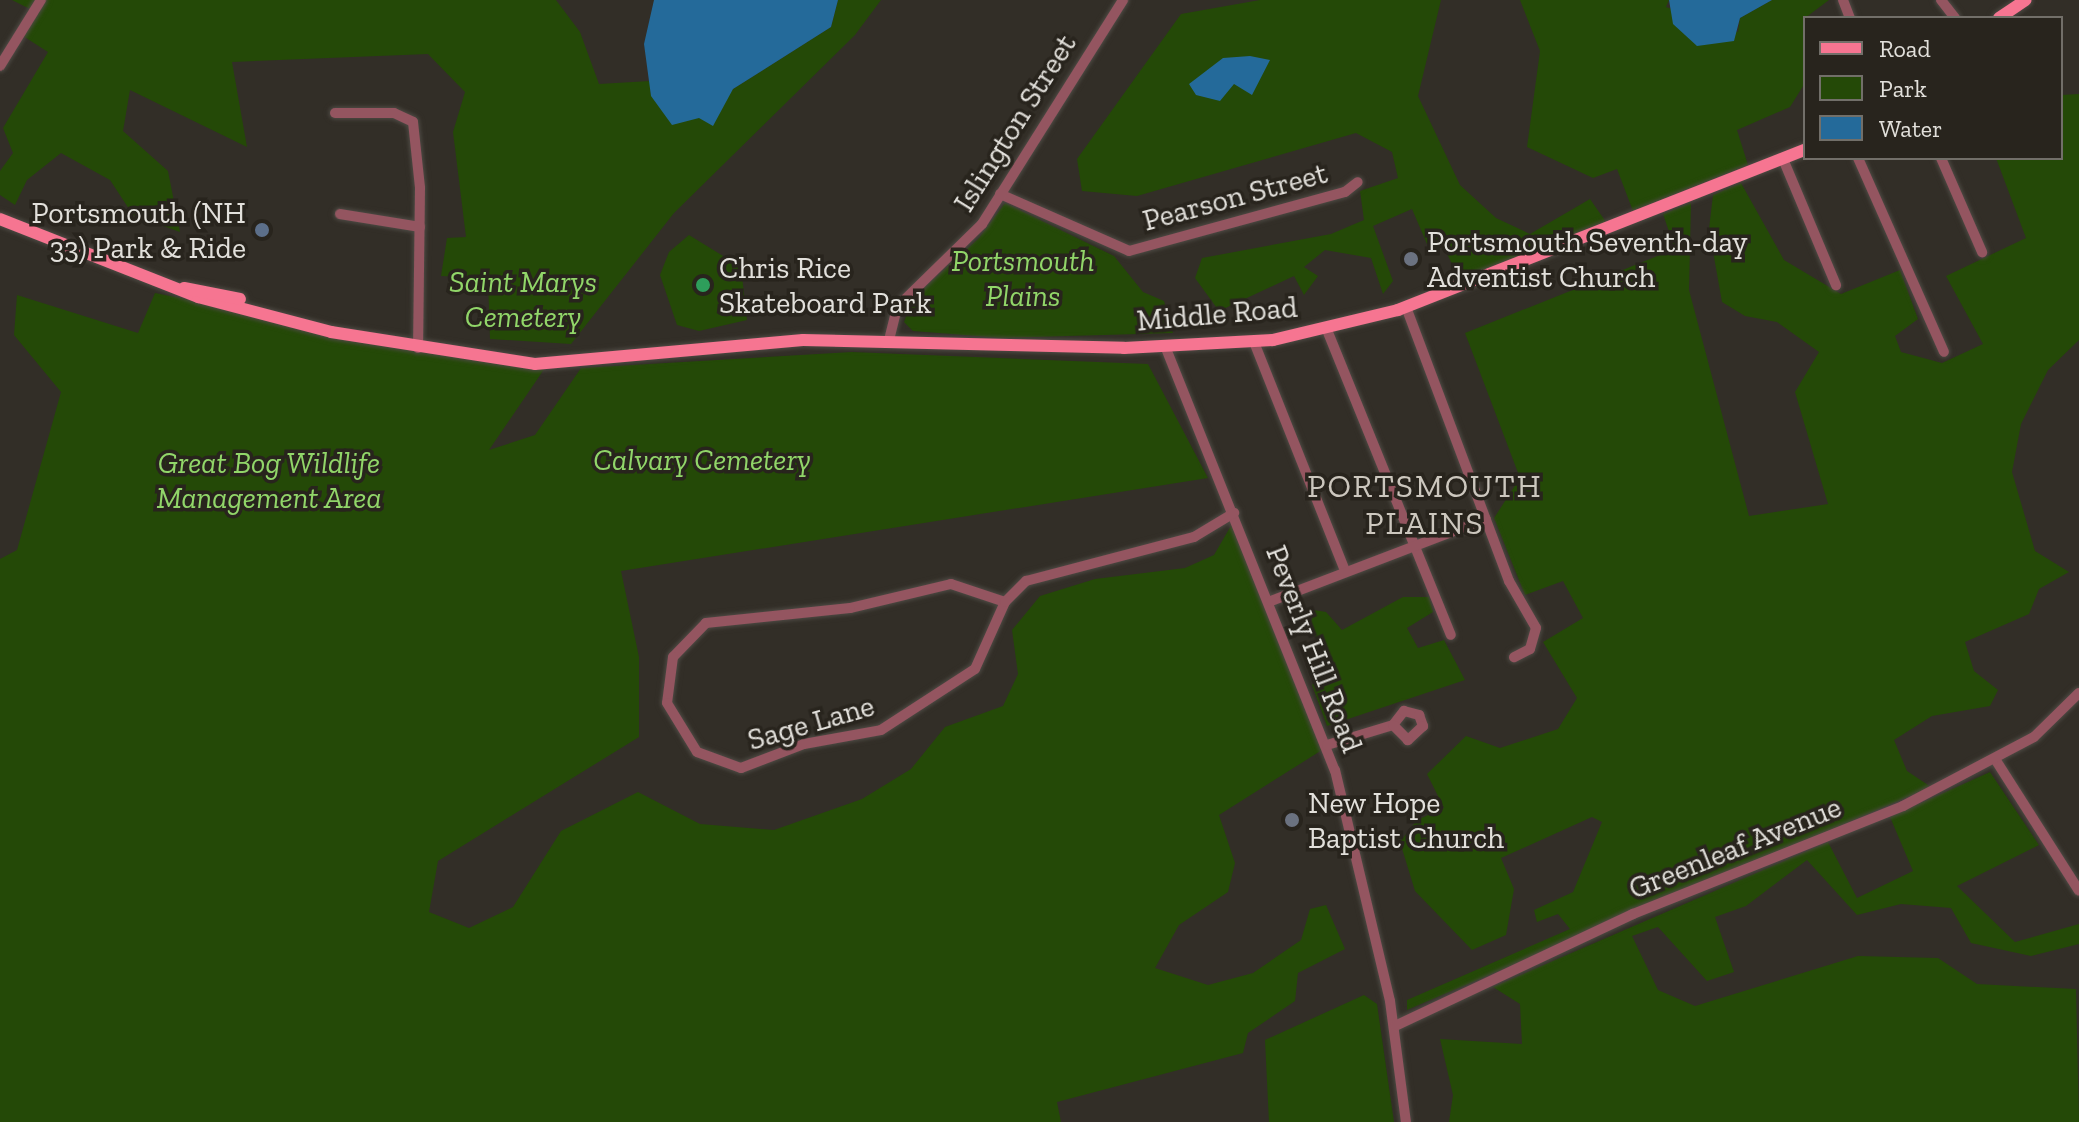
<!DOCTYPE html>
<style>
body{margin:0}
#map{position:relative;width:2079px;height:1122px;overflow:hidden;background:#322e27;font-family:"Zilla Slab",serif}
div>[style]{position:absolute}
.green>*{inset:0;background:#244907}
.water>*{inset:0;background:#246a9a}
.roads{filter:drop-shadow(0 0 2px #4e4a44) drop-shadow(0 0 2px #4e4a44)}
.minor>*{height:10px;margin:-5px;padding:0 5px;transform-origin:5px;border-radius:5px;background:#945560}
.major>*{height:12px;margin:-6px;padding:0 6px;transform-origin:6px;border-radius:6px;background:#f67591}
.dots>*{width:22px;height:22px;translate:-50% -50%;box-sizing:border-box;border:4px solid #28241d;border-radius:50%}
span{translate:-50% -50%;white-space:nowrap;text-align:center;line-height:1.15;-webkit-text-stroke:7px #28241d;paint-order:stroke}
.street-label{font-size:30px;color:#e2e0db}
.poi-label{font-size:30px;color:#e2e0db}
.right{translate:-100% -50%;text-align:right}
.left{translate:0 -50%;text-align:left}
.park-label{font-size:30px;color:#91d669;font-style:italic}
.neighbourhood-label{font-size:32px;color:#ccc7be;letter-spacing:2px}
.legend{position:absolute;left:1803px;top:16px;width:260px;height:144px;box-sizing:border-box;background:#28241d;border:2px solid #726f69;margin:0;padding:10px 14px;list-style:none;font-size:24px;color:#e2e0db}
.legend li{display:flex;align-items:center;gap:16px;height:40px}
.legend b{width:40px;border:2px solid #726f69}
</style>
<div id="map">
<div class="green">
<i style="clip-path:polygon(12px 0,556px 0,580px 32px,599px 84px,650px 81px,651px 96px,733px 89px,831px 27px,838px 0,881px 0,855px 35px,674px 213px,571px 344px,490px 339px,488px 278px,441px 276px,447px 238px,466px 237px,453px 132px,465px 92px,428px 54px,232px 62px,247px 147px,130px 90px,123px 131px,168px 171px,180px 232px,133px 215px,110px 180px,61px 153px,27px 180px,15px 205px,0 195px,0 171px,13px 153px,3px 128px,48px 52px,23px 36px,36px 12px)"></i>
<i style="clip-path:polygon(1260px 0,1441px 0,1418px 96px,1460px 185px,1496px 218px,1530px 234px,1590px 199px,1606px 222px,1460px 281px,1443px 245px,1427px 244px,1412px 209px,1373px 226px,1393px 281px,1383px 294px,1371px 258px,1325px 250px,1304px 267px,1318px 276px,1304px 295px,1294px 276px,1219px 311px,1195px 278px,1202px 258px,1331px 234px,1364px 220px,1360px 191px,1398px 178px,1392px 152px,1356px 133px,1137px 196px,1082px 191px,1077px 159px,1181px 14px)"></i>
<i style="clip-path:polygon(1520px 0,1669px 0,1666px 7px,1738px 32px,1740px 18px,1772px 0,1829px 0,1805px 18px,1805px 83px,1790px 107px,1737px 130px,1748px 165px,1633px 211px,1617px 169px,1593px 178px,1527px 147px,1540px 51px)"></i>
<i style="clip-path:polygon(2079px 94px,2079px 340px,2048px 370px,2021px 424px,2012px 472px,2035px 551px,2069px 572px,2039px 589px,2029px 614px,1965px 642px,1974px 671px,1998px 690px,1990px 706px,1932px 716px,1894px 740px,1907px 771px,1931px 787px,1407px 1010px,1407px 1000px,1570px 929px,1558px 914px,1537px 922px,1534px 910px,1573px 892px,1602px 822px,1592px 817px,1501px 858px,1514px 889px,1506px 935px,1472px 950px,1415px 891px,1400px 842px,1417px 820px,1444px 808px,1427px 774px,1466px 736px,1500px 748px,1558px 729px,1577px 698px,1543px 642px,1583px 618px,1563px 581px,1525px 595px,1494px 518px,1520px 478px,1465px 333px,1675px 249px,1663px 214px,1691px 203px,1689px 290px,1749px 516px,1828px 504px,1795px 392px,1819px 352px,1777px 322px,1745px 316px,1722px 302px,1709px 229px,1713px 195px,1741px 183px,1784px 260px,1841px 294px,1900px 270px,1918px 319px,1895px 336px,1901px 352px,1942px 363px,1983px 344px,1946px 276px,2026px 238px,1996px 158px,2061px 158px,2061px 95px)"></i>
<i style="clip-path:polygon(1005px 203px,1114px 256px,1143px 292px,1164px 301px,1173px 333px,1002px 338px,913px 331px,904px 322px,913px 298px,979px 238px)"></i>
<i style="clip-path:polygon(689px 235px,741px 267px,747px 320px,699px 331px,677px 325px,660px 275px,669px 252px)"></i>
<i style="clip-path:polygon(155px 293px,467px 354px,549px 362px,489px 450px,535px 435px,581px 368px,852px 352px,1148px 364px,1208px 478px,621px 571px,639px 657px,639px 737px,438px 861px,429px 912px,469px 928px,513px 907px,561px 831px,638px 792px,700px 824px,774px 830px,862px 799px,911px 769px,945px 727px,1003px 706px,1018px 674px,1012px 630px,1040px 596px,1095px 579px,1185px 568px,1214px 555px,1232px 524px,1322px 750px,1219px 815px,1235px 863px,1228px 892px,1179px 925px,1155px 968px,1208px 985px,1253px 973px,1301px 940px,1310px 909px,1326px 905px,1345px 949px,1298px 973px,1295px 1001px,1248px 1033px,1243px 1053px,1057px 1102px,1061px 1122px,0 1122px,0 559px,17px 550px,61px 392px,14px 335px,17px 295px,138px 333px)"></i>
<i style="clip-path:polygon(1403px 597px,1429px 597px,1433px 612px,1407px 628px,1418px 648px,1444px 640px,1465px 680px,1327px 726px,1312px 685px,1330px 663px,1310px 627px,1314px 610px,1326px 612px,1342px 630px)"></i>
<i style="clip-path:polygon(1990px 772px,2039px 845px,1957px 886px,2015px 942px,2079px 924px,2079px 944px,2031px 956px,1971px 943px,1951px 908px,1901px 904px,1857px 915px,1807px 860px,1746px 906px,1715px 917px,1734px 972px,1707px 981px,1658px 927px,1632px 936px,1658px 990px,1695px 1006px,1858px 956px,1938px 958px,1977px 984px,2076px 989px,2079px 1122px,1449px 1122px,1453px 1095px,1440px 1039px,1522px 1044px,1520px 1004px,1493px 987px,1828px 842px,1857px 898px,1913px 871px,1890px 817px)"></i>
<i style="clip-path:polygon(1364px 995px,1377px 1004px,1394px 1122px,1269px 1122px,1265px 1040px)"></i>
</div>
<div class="water">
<i style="clip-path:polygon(654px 0,838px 0,831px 27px,733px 89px,713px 126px,699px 118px,672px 125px,651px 96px,644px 44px)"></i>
<i style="clip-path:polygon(1669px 0,1772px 0,1740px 18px,1734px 41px,1697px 46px,1673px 24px)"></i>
<i style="clip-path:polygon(1250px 56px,1270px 60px,1252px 95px,1234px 84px,1220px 101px,1196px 95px,1189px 84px,1223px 58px)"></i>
</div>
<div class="roads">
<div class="minor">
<i style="left:1843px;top:0;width:19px;rotate:69deg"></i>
<i style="left:1941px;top:0;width:23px;rotate:52deg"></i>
<i style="left:0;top:66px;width:78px;rotate:-58.2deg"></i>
<i style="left:335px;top:113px;width:59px"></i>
<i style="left:394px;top:113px;width:21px;rotate:25deg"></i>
<i style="left:413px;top:122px;width:66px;rotate:83.9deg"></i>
<i style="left:420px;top:188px;width:160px;rotate:90.7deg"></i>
<i style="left:1858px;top:158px;width:212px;rotate:66.1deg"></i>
<i style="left:1941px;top:158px;width:103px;rotate:66.4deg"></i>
<i style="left:1783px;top:159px;width:137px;rotate:67.2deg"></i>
<i style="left:1000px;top:194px;width:141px;rotate:23.8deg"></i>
<i style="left:1129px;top:251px;width:224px;rotate:-15.3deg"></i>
<i style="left:1345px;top:192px;width:16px;rotate:-38deg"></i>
<i style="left:340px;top:214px;width:81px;rotate:9.2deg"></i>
<i style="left:1406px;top:307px;width:293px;rotate:69.4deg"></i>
<i style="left:1509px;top:581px;width:54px;rotate:60.1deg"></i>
<i style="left:1536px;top:628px;width:22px;rotate:106deg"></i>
<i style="left:1530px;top:649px;width:18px;rotate:153deg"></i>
<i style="left:1327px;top:330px;width:329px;rotate:67.9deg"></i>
<i style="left:889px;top:340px;width:34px;rotate:-76deg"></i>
<i style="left:897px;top:307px;width:119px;rotate:-44.3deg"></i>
<i style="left:982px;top:224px;width:265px;rotate:-57.8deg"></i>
<i style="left:1254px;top:342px;width:246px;rotate:68.3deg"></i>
<i style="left:1165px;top:346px;width:457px;rotate:68.2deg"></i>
<i style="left:1335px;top:770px;width:237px;rotate:76.6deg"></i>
<i style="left:1390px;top:1001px;width:122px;rotate:82.5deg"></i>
<i style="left:1271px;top:601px;width:230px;rotate:-20.9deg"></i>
<i style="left:1005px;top:602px;width:57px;rotate:-161.6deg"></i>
<i style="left:951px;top:584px;width:104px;rotate:166.6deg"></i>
<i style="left:850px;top:608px;width:145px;rotate:174.1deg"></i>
<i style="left:706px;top:623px;width:47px;rotate:134.1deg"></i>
<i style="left:673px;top:657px;width:46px;rotate:97.4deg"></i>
<i style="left:667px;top:703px;width:57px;rotate:58.5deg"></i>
<i style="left:697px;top:752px;width:47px;rotate:20deg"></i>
<i style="left:741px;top:768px;width:67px;rotate:-20.9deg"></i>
<i style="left:804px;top:744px;width:78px;rotate:-10.3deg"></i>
<i style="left:881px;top:730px;width:112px;rotate:-33deg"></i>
<i style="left:975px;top:669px;width:73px;rotate:-65.9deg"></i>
<i style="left:1005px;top:602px;width:30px;rotate:-45deg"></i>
<i style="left:1026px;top:581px;width:174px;rotate:-14.7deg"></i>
<i style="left:1194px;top:537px;width:47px;rotate:-31deg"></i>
<i style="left:1327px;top:745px;width:69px;rotate:-16.9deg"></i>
<i style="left:1393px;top:725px;width:18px;rotate:-52deg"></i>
<i style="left:1404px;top:711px;width:16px;rotate:15deg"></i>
<i style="left:1419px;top:715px;width:12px;rotate:70deg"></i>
<i style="left:1423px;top:726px;width:21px;rotate:137deg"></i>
<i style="left:1408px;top:740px;width:21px;rotate:-135deg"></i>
<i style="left:1995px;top:759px;width:156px;rotate:57.5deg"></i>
<i style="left:1395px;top:1026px;width:263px;rotate:-25.2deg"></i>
<i style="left:1633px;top:914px;width:291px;rotate:-21.8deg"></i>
<i style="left:1903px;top:806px;width:148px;rotate:-27.8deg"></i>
<i style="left:2034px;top:737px;width:63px;rotate:-44.4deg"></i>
</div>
<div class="major">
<i style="left:1999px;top:18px;width:32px;rotate:-34deg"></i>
<i style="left:0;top:219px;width:213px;rotate:21.5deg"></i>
<i style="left:198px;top:297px;width:138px;rotate:14.7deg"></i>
<i style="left:331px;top:332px;width:206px;rotate:8.9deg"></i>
<i style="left:535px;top:364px;width:269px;rotate:-5.1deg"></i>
<i style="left:803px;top:340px;width:321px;rotate:1.4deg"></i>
<i style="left:1124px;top:348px;width:149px;rotate:-3.1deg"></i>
<i style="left:1273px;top:340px;width:129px;rotate:-13.5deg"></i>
<i style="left:1398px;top:310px;width:437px;rotate:-21.5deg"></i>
<i style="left:184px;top:288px;width:57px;rotate:11.1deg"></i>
</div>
</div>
<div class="dots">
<i style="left:262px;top:230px;background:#5c6f8a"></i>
<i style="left:1411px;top:259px;background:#6b7280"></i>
<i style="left:703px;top:285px;background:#2e9e5b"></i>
<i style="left:1292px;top:820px;background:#6b7280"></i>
</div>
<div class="street-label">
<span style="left:1015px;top:123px;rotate:-58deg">Islington Street</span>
<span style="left:1235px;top:197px;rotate:-15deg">Pearson Street</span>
<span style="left:1217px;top:314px;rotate:-5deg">Middle Road</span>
<span style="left:1314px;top:649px;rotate:69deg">Peverly Hill Road</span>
<span style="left:811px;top:723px;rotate:-16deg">Sage Lane</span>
<span style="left:1735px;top:848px;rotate:-22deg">Greenleaf Avenue</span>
</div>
<div class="poi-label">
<span class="right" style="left:246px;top:230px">Portsmouth (NH<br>33) Park &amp; Ride</span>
<span class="left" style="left:1427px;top:259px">Portsmouth Seventh-day<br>Adventist Church</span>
<span class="left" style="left:719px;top:285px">Chris Rice<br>Skateboard Park</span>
<span class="left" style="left:1308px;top:820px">New Hope<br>Baptist Church</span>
</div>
<div class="park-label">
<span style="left:1023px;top:278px">Portsmouth<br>Plains</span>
<span style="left:523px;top:299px">Saint Marys<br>Cemetery</span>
<span style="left:702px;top:460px">Calvary Cemetery</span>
<span style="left:269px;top:480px">Great Bog Wildlife<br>Management Area</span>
</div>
<div class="neighbourhood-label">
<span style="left:1425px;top:505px">PORTSMOUTH<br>PLAINS</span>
</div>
<ul class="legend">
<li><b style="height:10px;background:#f67591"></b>Road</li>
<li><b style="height:22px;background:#244907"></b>Park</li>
<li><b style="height:22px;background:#246a9a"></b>Water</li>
</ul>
</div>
